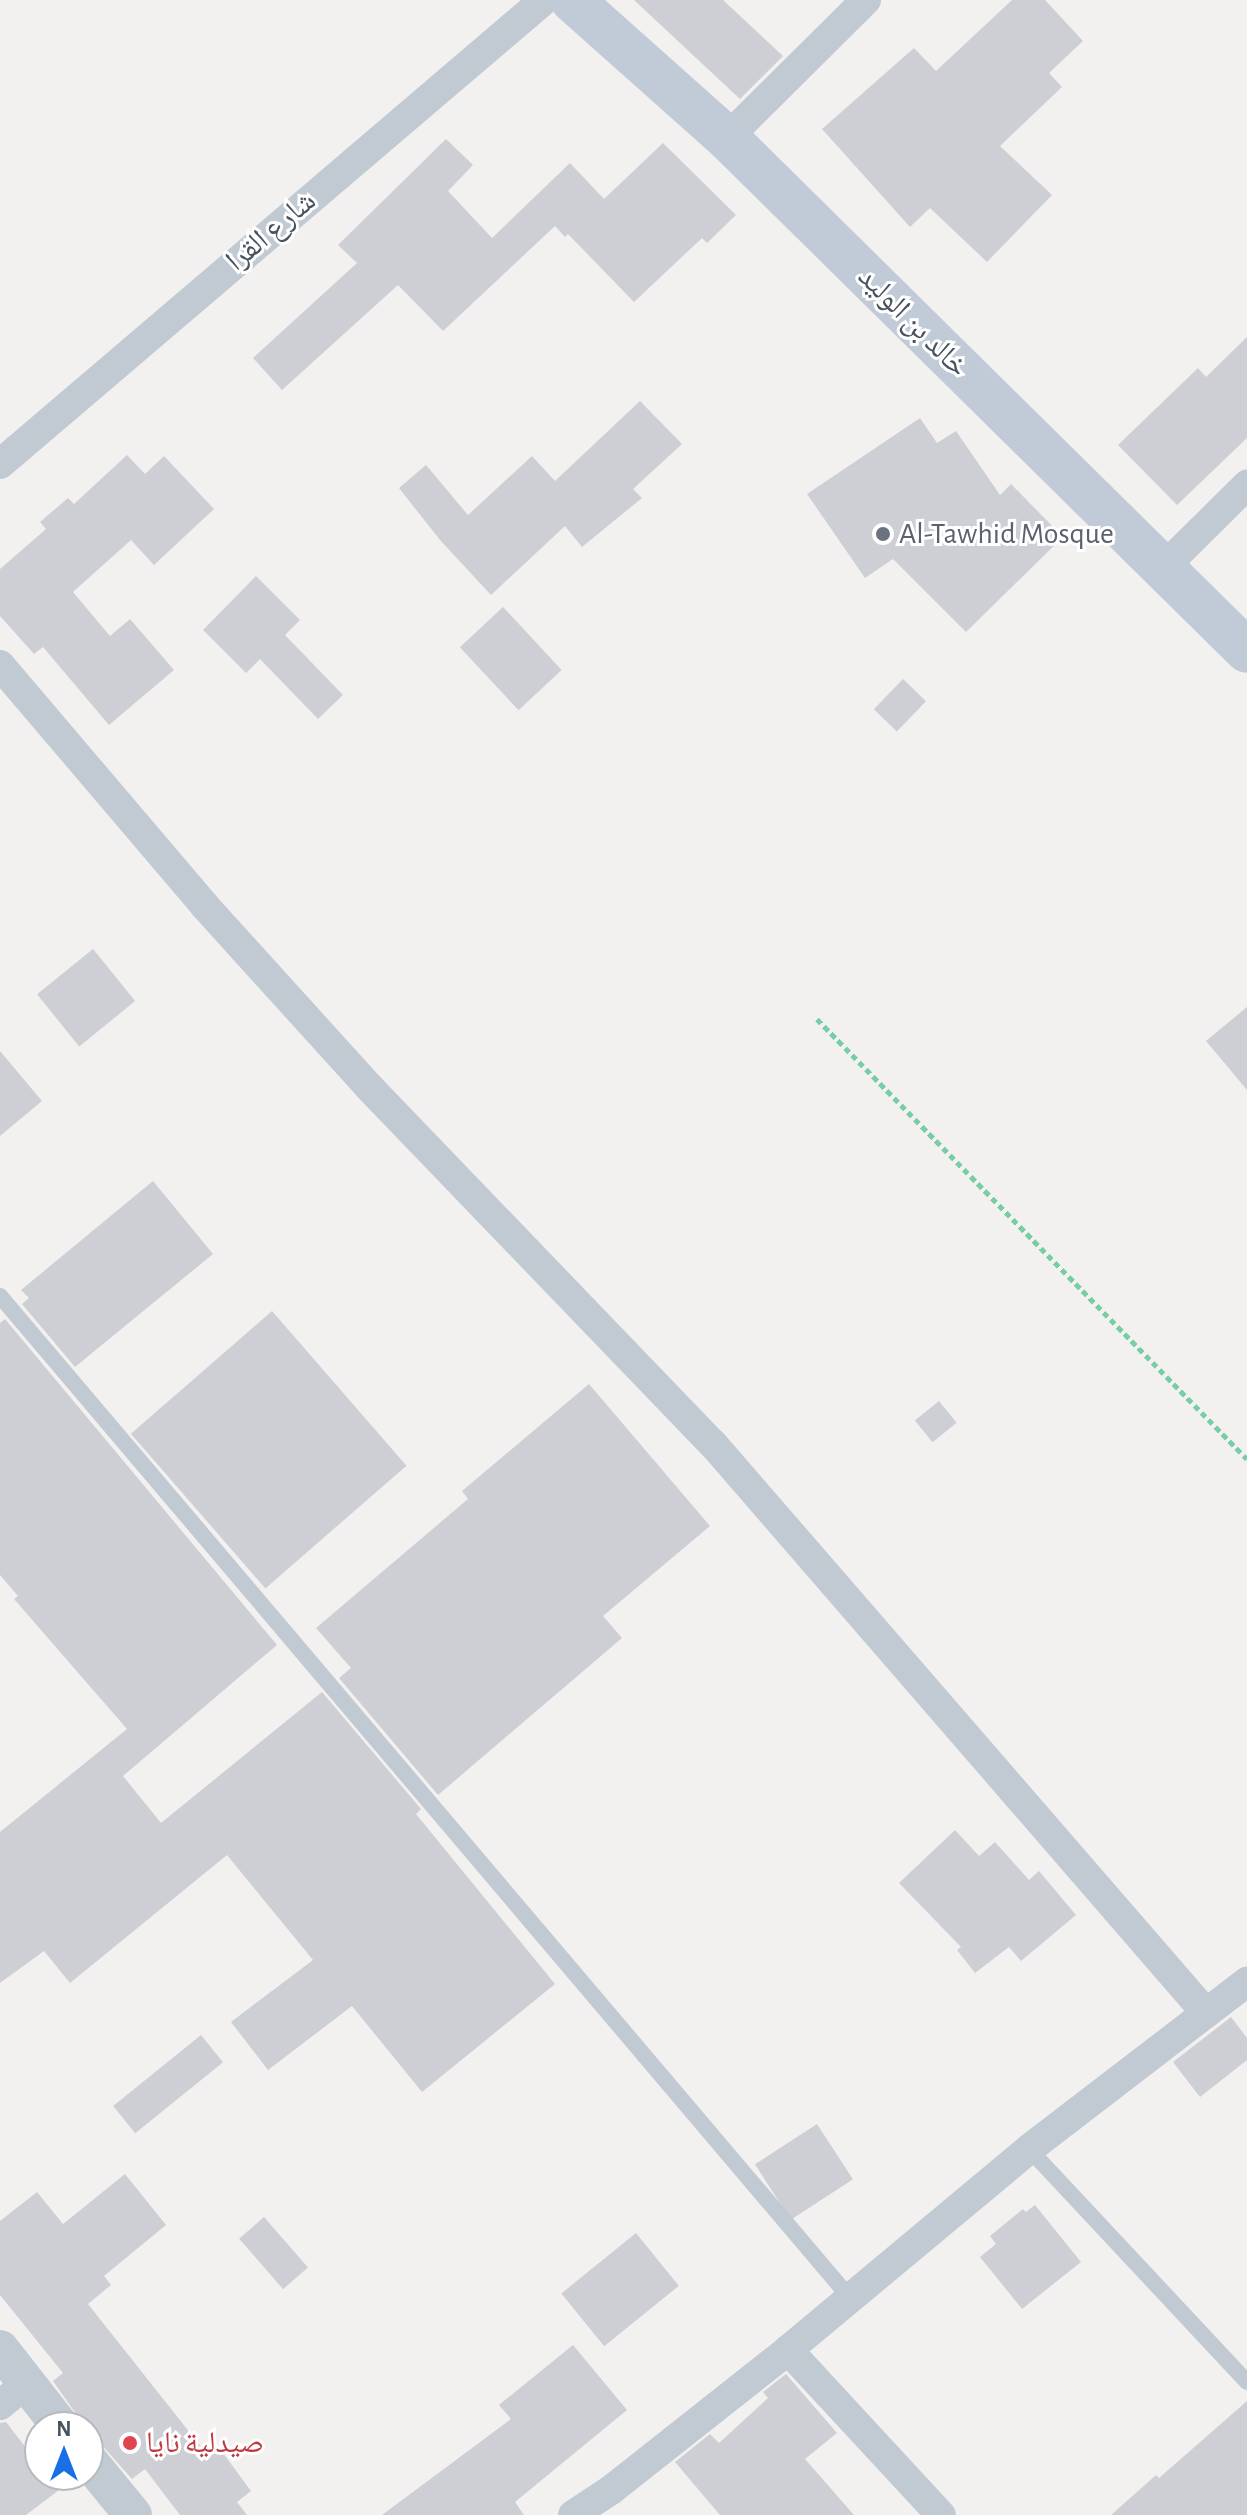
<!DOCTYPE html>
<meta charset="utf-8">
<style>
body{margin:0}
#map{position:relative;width:1247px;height:2515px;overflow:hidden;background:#f3f0f0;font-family:"Alegreya Sans","Noto Naskh Arabic",sans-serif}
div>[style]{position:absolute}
.building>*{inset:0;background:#cdcfd5;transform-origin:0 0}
.path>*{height:5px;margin-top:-2.5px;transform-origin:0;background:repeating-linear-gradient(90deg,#77cea4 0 6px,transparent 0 10px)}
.service>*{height:16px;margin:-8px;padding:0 8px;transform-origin:8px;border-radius:8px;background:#c1cad2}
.minor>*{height:30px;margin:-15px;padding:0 15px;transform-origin:15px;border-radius:15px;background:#c1cad2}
.tertiary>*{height:38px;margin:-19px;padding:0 19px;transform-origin:19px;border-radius:19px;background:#c1cad2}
.secondary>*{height:44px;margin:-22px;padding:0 22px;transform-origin:22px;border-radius:22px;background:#c1cbd7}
.dots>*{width:22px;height:22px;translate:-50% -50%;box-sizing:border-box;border:4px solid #fff;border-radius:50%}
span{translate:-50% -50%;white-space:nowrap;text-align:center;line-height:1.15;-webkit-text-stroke:6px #fff;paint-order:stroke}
.street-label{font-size:30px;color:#48535e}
.worship-label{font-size:30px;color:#5b616d}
.left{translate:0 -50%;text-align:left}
.health-label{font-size:30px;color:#be3a42}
.north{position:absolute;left:24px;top:2411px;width:80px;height:80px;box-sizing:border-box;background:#fff;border:2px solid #b6babf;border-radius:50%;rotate:0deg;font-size:22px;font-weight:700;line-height:32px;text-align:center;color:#48535e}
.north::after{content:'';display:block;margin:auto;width:28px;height:36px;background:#1970e4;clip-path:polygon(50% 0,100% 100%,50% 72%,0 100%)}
</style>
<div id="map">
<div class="building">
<i style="clip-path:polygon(634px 0,723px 0,783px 56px,740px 99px)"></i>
<i style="clip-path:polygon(1012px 0,1045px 0,1083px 41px,1049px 73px,1062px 87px,1000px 146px,1052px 195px,987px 262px,930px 208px,910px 227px,822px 129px,914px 48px,936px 71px)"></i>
<i style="clip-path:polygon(446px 139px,473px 165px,448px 191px,492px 238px,570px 163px,604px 199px,663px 143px,736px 215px,707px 243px,702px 238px,634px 302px,568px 234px,565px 237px,555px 226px,443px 331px,398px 285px,282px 390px,253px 358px,357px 263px,338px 245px)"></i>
<i style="clip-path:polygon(1247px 337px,1247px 438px,1177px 505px,1118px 445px,1198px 368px,1206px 377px)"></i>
<i style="clip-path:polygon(640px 401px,682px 444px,633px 489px,642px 498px,582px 547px,565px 526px,491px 595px,440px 540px,399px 488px,426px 465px,468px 515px,532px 456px,555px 481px)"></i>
<i style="clip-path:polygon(920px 418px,937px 443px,956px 431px,1000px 495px,1011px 484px,1063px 537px,966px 632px,893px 559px,865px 578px,807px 494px)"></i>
<i style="clip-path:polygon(127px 455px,145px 474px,164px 456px,214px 509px,154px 565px,131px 540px,73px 592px,110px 636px,130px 619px,174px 670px,109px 725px,43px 647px,34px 654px,0 616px,0 569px,46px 529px,40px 522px,68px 498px,74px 504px)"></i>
<i style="clip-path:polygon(256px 576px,300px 620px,285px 635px,343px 695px,318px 719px,260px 659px,246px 673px,203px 630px)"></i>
<i style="left:503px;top:607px;width:86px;height:59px;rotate:47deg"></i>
<i style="left:903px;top:679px;width:32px;height:42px;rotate:44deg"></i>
<i style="left:93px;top:949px;width:67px;height:72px;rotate:51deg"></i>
<i style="clip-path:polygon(1247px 1007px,1247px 1090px,1206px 1041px)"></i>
<i style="clip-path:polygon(0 1051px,42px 1101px,0 1136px)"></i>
<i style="clip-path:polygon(153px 1181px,213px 1254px,75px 1367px,22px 1304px,29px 1298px,21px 1290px)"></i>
<i style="left:272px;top:1311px;width:205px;height:187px;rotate:49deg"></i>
<i style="clip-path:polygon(5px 1319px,277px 1645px,123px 1776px,161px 1823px,322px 1692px,421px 1809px,416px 1814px,555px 1984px,422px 2092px,352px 2006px,268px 2070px,231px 2022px,313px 1960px,227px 1855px,70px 1983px,44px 1951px,0 1983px,0 1832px,127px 1729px,14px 1599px,18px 1596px,0 1575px,0 1323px)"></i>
<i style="clip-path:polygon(589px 1384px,710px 1526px,603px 1616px,622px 1638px,438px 1795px,339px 1678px,351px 1668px,316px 1628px,468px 1499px,462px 1491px)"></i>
<i style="left:939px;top:1401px;width:28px;height:31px;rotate:51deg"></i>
<i style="clip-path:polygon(955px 1830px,979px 1856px,995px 1842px,1029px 1880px,1039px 1871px,1076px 1915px,1021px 1961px,1009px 1947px,975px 1973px,957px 1950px,961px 1947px,899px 1883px)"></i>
<i style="clip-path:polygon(1231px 2017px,1247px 2038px,1247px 2060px,1200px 2097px,1173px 2062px)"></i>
<i style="left:201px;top:2035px;width:35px;height:113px;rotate:51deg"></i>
<i style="left:817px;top:2124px;width:66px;height:74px;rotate:57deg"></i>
<i style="clip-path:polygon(125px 2174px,166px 2225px,104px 2276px,111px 2285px,88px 2304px,206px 2453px,217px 2445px,251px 2491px,237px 2502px,247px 2515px,180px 2515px,145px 2469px,132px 2479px,83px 2424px,53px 2381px,63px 2373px,0 2295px,0 2221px,37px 2192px,63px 2224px)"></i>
<i style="clip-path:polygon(1035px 2205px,1081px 2262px,1022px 2309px,980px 2257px,996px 2244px,990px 2236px,1023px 2209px,1026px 2212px)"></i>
<i style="left:264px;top:2217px;width:67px;height:33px;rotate:49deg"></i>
<i style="left:636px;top:2233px;width:68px;height:96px;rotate:51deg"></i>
<i style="clip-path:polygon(573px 2345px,627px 2410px,515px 2502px,524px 2515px,382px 2515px,511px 2419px,499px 2405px)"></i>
<i style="clip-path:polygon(786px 2374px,837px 2433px,805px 2459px,854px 2515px,720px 2515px,675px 2462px,710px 2434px,719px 2443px,768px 2398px,763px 2392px)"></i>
<i style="clip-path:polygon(1247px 2401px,1247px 2515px,1111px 2515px,1156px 2475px,1159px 2478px)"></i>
<i style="clip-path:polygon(6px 2422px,40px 2466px,40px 2475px,47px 2475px,59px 2490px,26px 2515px,0 2515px,0 2423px)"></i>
</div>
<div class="path">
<i style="left:817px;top:1019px;width:615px;rotate:45.66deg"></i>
</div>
<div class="service">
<i style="left:0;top:1296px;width:1314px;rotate:49.69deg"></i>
<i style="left:1029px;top:2149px;width:319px;rotate:46.9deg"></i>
</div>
<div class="minor">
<i style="left:727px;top:138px;width:196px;rotate:-44.8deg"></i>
<i style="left:0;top:464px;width:715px;rotate:-40.46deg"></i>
<i style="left:1162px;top:569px;width:120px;rotate:-44.7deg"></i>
<i style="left:0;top:665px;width:315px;rotate:49.6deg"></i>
<i style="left:204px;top:905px;width:246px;rotate:47.8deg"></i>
<i style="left:369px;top:1087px;width:496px;rotate:46.1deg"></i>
<i style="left:713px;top:1444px;width:753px;rotate:49.09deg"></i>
<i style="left:788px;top:2350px;width:225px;rotate:47.2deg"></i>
<i style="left:0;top:2405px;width:33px;rotate:-39deg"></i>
<i style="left:573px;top:2515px;width:45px;rotate:-33.3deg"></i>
<i style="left:611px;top:2490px;width:226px;rotate:-38.3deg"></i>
<i style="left:788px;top:2350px;width:314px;rotate:-39.8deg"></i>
<i style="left:1029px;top:2149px;width:275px;rotate:-37.5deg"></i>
</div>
<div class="tertiary">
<i style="left:0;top:2349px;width:99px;rotate:52deg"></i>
<i style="left:88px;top:2460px;width:71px;rotate:50.7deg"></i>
</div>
<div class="secondary">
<i style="left:572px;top:0;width:208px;rotate:41.7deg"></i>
<i style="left:727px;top:138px;width:730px;rotate:44.61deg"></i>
</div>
<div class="dots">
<i style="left:883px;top:534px;background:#6b7280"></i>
<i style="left:130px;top:2443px;background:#e0444e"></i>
</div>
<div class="street-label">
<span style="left:271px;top:231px;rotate:-40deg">شارع القرا</span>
<span style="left:913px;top:322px;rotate:45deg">خالد بن الوليد</span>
</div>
<div class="worship-label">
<span class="left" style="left:899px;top:534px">Al-Tawhid Mosque</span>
</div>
<div class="health-label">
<span class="left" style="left:146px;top:2443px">صيدلية نايا</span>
</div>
<div class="north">N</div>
</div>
